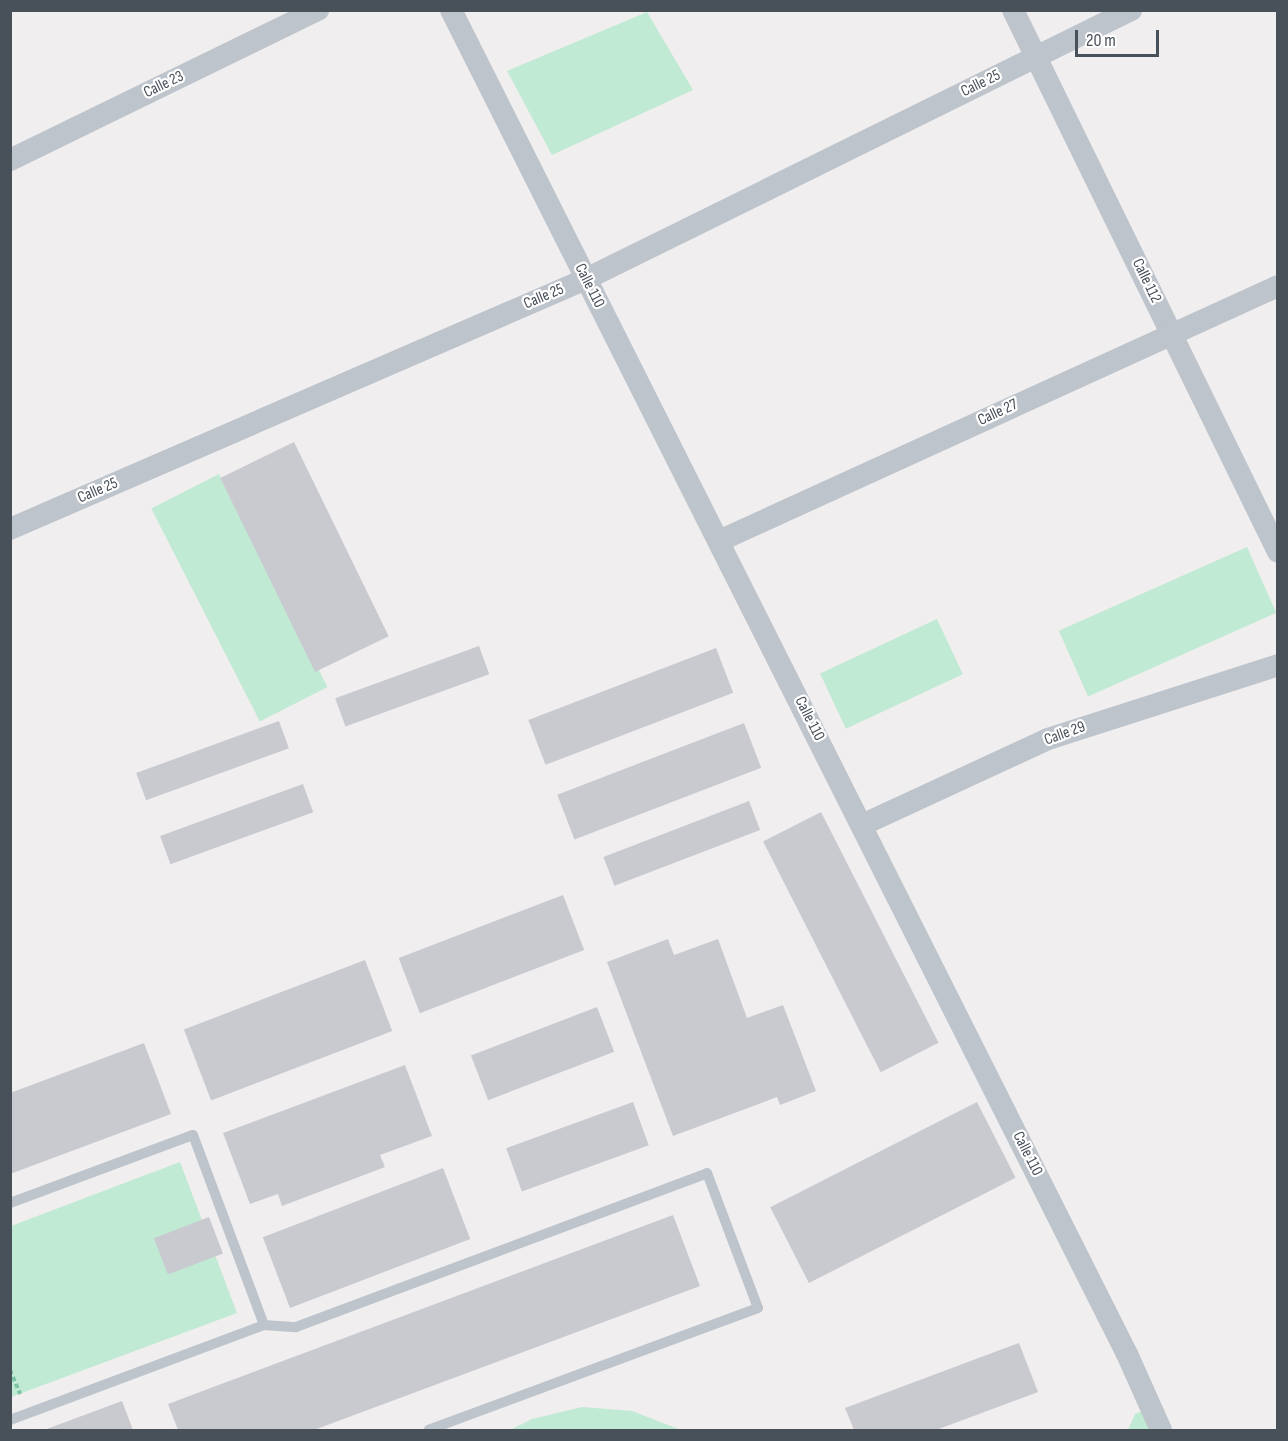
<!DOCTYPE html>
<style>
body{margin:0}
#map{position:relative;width:1288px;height:1441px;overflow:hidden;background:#f0eeee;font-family:"Sofia Sans Condensed",sans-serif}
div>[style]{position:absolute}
.green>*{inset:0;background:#c1ead4;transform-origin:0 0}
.building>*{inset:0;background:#c9cad0;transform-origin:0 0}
.path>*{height:4px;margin-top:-2px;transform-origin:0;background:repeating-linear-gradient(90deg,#7dc4a6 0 4.5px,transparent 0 7.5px)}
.service>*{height:10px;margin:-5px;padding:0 5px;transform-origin:5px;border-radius:5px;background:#bec4cc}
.minor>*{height:22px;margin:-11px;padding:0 11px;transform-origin:11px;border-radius:11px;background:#bec4cc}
span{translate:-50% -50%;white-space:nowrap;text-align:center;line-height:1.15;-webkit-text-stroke:4.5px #fff;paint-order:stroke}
.street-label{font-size:16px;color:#485059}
.frame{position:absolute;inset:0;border:12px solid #485059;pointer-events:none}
.scale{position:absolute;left:1075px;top:30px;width:84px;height:27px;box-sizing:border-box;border:3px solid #485059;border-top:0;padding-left:8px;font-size:18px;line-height:21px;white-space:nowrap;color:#485059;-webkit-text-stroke:4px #fff;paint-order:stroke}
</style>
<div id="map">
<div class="green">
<i style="clip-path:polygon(647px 12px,693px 90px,552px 155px,507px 71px)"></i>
<i style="left:219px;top:474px;width:239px;height:76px;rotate:63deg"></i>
<i style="left:1247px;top:547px;width:72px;height:206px;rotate:66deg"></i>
<i style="left:937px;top:619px;width:61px;height:129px;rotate:65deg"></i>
<i style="clip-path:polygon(180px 1162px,237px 1313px,11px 1397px,11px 1226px)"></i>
<i style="clip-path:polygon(582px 1407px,632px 1411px,681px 1430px,510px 1430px,532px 1419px)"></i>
<i style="clip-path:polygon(1142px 1411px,1152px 1430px,1128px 1430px,1135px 1414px)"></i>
</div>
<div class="building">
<i style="left:294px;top:442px;width:216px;height:82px;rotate:64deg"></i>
<i style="left:479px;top:646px;width:30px;height:153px;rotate:70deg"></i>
<i style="left:716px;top:648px;width:48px;height:201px;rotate:69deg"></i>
<i style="left:279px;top:721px;width:29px;height:152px;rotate:70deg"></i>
<i style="left:744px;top:723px;width:48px;height:200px;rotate:69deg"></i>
<i style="left:303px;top:784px;width:30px;height:152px;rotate:70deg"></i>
<i style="left:749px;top:801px;width:31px;height:156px;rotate:69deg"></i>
<i style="left:821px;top:812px;width:259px;height:65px;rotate:63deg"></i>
<i style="left:563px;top:895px;width:59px;height:176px;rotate:69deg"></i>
<i style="clip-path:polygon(668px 939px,674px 955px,718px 939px,747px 1018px,783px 1005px,816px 1091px,780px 1105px,777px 1097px,673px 1136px,607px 962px)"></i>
<i style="left:365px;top:960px;width:76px;height:194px;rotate:69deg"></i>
<i style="left:597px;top:1007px;width:48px;height:135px;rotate:69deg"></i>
<i style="clip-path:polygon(144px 1043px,171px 1114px,10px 1174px,10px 1093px)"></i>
<i style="clip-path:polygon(405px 1065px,432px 1136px,380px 1155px,385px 1167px,282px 1206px,278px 1194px,250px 1204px,223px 1133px)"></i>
<i style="left:633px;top:1102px;width:46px;height:135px;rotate:70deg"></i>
<i style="left:977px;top:1102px;width:85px;height:232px;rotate:63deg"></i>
<i style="left:443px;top:1168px;width:76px;height:193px;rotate:69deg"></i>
<i style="clip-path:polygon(673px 1215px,700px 1286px,314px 1430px,178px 1430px,168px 1404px)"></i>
<i style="left:209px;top:1217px;width:39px;height:59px;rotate:69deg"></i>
<i style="clip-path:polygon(1019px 1343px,1038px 1392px,936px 1430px,854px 1430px,845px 1408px)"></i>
<i style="clip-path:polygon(122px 1401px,133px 1430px,44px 1430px)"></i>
</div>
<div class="path">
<i style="left:10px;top:1370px;width:26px;rotate:67deg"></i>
</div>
<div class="service">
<i style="left:10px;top:1203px;width:195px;rotate:-20.4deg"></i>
<i style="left:193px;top:1135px;width:203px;rotate:69.5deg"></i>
<i style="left:10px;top:1420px;width:271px;rotate:-20.5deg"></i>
<i style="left:264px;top:1325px;width:32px;rotate:4deg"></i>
<i style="left:296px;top:1327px;width:439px;rotate:-20.5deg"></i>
<i style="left:707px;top:1173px;width:144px;rotate:69.3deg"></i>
<i style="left:758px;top:1308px;width:351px;rotate:159.7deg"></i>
</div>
<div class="minor">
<i style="left:451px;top:10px;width:1504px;rotate:63.3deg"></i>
<i style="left:1127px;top:1354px;width:83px;rotate:65.9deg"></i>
<i style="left:1013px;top:10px;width:603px;rotate:63.94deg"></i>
<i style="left:10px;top:160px;width:343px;rotate:-26deg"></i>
<i style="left:10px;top:529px;width:628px;rotate:-23.46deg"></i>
<i style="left:586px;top:279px;width:608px;rotate:-26.27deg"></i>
<i style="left:719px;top:541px;width:614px;rotate:-24.52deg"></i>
<i style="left:862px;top:825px;width:205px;rotate:-24.8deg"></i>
<i style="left:1048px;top:739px;width:242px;rotate:-17.8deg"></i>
</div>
<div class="street-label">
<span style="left:981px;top:84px;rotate:-26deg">Calle 25</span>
<span style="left:164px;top:85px;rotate:-26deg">Calle 23</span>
<span style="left:1146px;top:281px;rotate:64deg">Calle 112</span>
<span style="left:589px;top:286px;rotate:63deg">Calle 110</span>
<span style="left:544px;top:297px;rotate:-23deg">Calle 25</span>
<span style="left:998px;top:413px;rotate:-25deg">Calle 27</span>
<span style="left:98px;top:491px;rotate:-23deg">Calle 25</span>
<span style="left:809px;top:719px;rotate:63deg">Calle 110</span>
<span style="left:1065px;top:734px;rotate:-20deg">Calle 29</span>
<span style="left:1027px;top:1154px;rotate:63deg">Calle 110</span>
</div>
<div class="frame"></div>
<div class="scale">20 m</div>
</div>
